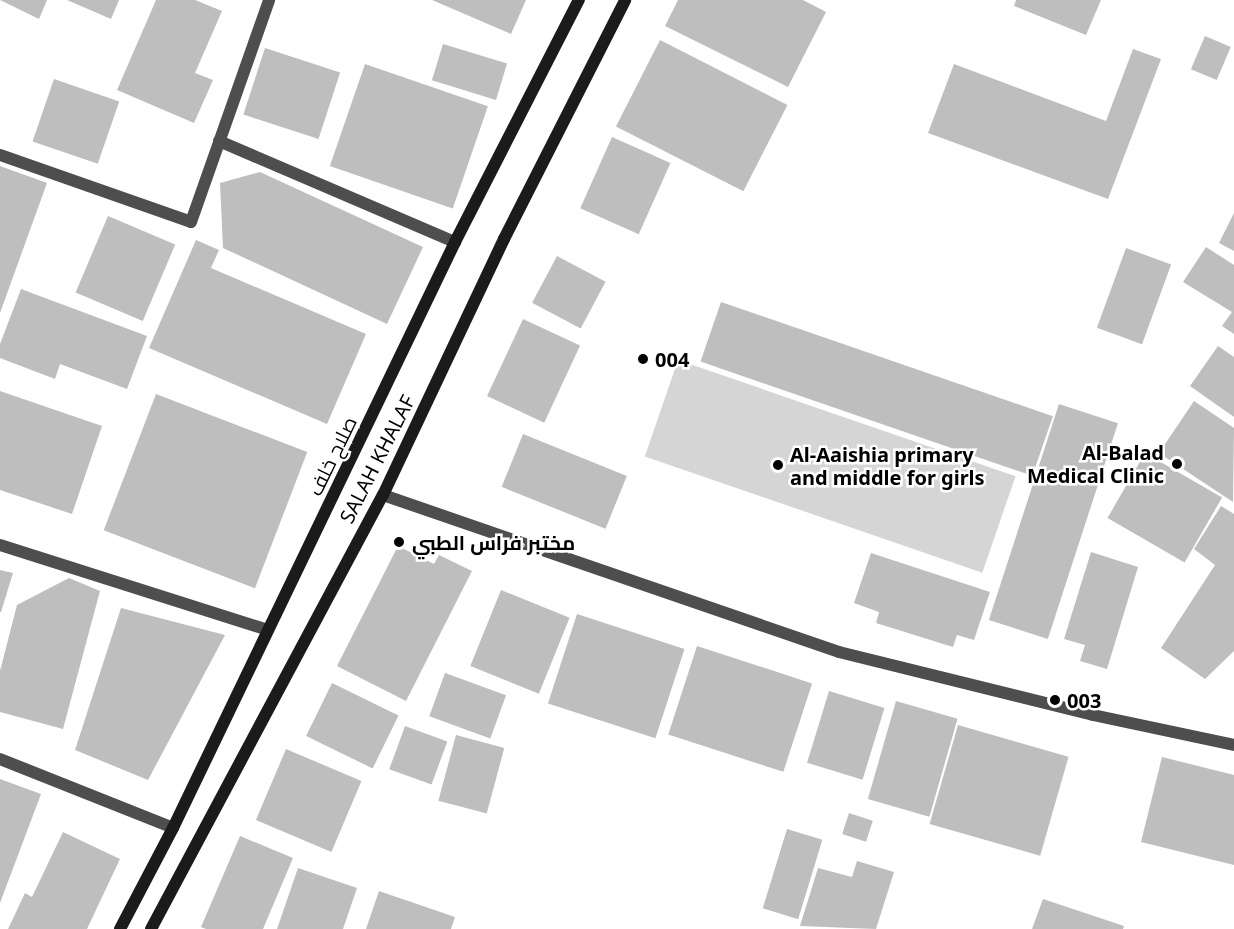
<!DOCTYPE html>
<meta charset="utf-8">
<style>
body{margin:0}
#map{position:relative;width:1234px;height:929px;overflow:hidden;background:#fff;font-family:"Noto Sans",Cairo,sans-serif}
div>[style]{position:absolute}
.green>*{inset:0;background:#d5d5d5;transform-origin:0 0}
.building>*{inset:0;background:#bebebe;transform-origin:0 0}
.street>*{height:12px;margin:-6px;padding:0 6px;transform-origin:6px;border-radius:6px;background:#4e4e4e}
.secondary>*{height:12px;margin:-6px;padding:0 6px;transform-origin:6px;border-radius:6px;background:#1b1b1b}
.dots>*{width:16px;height:16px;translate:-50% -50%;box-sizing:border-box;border:3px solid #fff;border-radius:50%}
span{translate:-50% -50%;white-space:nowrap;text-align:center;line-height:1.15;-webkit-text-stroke:5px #fff;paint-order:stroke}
.poi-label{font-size:20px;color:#000;font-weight:700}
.left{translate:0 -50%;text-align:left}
.right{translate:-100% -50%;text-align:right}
.street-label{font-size:20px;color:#000}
</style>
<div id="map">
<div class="green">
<i style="left:678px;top:360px;width:357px;height:102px;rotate:19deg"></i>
</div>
<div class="building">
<i style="clip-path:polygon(0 0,47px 0,39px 19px)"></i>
<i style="clip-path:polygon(67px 0,119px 0,111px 19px)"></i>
<i style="clip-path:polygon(156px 0,195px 0,222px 11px,195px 73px,213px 80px,194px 123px,117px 90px)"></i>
<i style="clip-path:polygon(432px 0,526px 0,511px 34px)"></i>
<i style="clip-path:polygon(678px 0,803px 0,826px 12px,788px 87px,665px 26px)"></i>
<i style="clip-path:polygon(1016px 0,1101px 0,1086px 35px,1014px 6px)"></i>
<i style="left:1205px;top:36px;width:28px;height:36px;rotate:23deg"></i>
<i style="left:660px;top:40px;width:143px;height:97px;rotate:27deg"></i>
<i style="left:443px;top:44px;width:67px;height:38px;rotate:17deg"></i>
<i style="left:265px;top:48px;width:79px;height:70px;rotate:18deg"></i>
<i style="clip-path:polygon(1133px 49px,1161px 59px,1108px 199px,928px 133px,954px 64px,1106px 121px)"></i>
<i style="left:365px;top:64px;width:130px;height:108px;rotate:19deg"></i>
<i style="left:54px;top:79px;width:69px;height:66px;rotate:19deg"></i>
<i style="left:612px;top:137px;width:64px;height:78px;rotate:24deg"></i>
<i style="clip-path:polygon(0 166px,47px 183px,0 313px)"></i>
<i style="clip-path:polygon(260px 172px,423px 247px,387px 324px,223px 248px,220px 183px)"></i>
<i style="clip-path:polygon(1234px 213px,1234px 251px,1219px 243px)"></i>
<i style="left:108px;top:216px;width:73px;height:83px;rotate:23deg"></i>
<i style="clip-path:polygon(196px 240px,219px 250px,211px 268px,366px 334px,327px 424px,149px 348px)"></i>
<i style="clip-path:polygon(1206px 247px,1234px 265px,1234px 334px,1222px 326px,1232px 312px,1183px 282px)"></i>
<i style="left:1126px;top:248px;width:48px;height:85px;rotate:20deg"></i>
<i style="left:557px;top:256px;width:55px;height:53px;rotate:28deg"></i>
<i style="clip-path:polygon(21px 289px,147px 336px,127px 389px,60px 364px,55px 379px,0 358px,0 344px)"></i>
<i style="left:721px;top:302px;width:351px;height:63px;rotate:19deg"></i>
<i style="left:523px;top:319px;width:63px;height:85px;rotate:25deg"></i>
<i style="clip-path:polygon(1218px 346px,1234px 357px,1234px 417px,1190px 386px)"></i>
<i style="clip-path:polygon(0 391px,102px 426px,72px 514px,0 490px)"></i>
<i style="left:156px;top:394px;width:162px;height:146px;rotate:21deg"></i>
<i style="clip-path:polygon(1194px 401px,1234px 428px,1233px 502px,1159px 453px)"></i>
<i style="left:1059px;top:404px;width:62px;height:227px;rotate:18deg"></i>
<i style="left:523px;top:434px;width:112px;height:57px;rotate:22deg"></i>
<i style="left:1145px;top:453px;width:89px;height:75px;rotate:30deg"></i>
<i style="clip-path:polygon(1221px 506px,1234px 514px,1234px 651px,1205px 679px,1161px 648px,1215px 565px,1194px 549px)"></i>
<i style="clip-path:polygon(398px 546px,434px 564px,439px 555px,472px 571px,406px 701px,337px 666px)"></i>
<i style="clip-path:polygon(1091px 552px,1138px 567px,1107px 669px,1080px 661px,1085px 645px,1064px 639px)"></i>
<i style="clip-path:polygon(871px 553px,990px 592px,974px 640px,957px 635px,953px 647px,876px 623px,879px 612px,854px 603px)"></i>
<i style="clip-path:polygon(0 570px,13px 573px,1px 612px,0 612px)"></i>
<i style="clip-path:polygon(69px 578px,100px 591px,63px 729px,0 712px,0 671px,17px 605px)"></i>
<i style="left:501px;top:590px;width:74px;height:82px;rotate:22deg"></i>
<i style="clip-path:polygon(121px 608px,225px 635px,148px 780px,75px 750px)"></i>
<i style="left:577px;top:614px;width:113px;height:94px;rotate:18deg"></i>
<i style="left:697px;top:646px;width:121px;height:93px;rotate:18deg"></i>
<i style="left:445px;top:673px;width:65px;height:46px;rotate:20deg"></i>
<i style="left:332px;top:683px;width:74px;height:59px;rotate:26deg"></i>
<i style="left:829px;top:691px;width:58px;height:75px;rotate:17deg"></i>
<i style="left:896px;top:701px;width:64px;height:102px;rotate:16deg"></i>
<i style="left:958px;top:725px;width:115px;height:103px;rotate:16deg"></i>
<i style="left:405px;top:726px;width:45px;height:46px;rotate:20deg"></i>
<i style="left:456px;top:735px;width:50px;height:68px;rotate:15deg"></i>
<i style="left:286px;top:749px;width:82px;height:77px;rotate:23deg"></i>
<i style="clip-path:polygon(1162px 757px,1234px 775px,1234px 865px,1141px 842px)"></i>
<i style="clip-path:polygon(0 779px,41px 794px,0 903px)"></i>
<i style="left:849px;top:813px;width:25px;height:22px;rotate:18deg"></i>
<i style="left:787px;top:829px;width:37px;height:83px;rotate:17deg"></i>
<i style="clip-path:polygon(63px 832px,120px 859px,87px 929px,8px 929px,25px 893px,32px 897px)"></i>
<i style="clip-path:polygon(240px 836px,293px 858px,263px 929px,206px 929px,201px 927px)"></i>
<i style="clip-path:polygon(857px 861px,894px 872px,876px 929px,800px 926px,818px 868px,852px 877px)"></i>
<i style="clip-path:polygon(298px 868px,357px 888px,343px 929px,277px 929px)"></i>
<i style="clip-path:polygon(379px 891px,455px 917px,451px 929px,366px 929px)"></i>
<i style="clip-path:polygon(1043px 899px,1124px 926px,1123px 929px,1032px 929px)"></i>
</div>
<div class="street">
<i style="left:219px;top:141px;width:257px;rotate:23.2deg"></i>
<i style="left:0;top:155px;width:202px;rotate:19.3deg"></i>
<i style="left:191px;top:222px;width:235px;rotate:-70.6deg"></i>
<i style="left:383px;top:495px;width:482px;rotate:19deg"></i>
<i style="left:839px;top:652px;width:262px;rotate:13.9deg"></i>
<i style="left:1093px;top:715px;width:144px;rotate:12deg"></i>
<i style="left:0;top:545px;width:281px;rotate:17.6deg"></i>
<i style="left:0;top:759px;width:186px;rotate:21.7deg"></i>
</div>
<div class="secondary">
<i style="left:120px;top:929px;width:114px;rotate:-62.3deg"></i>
<i style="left:173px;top:828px;width:650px;rotate:-64.3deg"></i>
<i style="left:455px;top:242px;width:272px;rotate:-62.9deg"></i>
<i style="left:151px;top:929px;width:492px;rotate:-61.9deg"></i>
<i style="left:383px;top:495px;width:283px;rotate:-64.7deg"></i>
<i style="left:504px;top:239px;width:268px;rotate:-63.1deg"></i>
</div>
<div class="dots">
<i style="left:643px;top:359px;background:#000"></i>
<i style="left:1177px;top:464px;background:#000"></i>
<i style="left:778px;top:465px;background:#000"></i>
<i style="left:399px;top:542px;background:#000"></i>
<i style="left:1055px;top:700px;background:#000"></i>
</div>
<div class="poi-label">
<span class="left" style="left:655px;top:359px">004</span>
<span class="right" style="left:1164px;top:464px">Al-Balad<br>Medical Clinic</span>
<span class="left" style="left:790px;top:466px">Al-Aaishia primary<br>and middle for girls</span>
<span class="left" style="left:412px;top:542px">مختبر فراس الطبي</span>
<span class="left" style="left:1067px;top:700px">003</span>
</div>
<div class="street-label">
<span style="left:332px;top:456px;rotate:-64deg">صلاح خلف</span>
<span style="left:377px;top:459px;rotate:-63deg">SALAH KHALAF</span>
</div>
</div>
